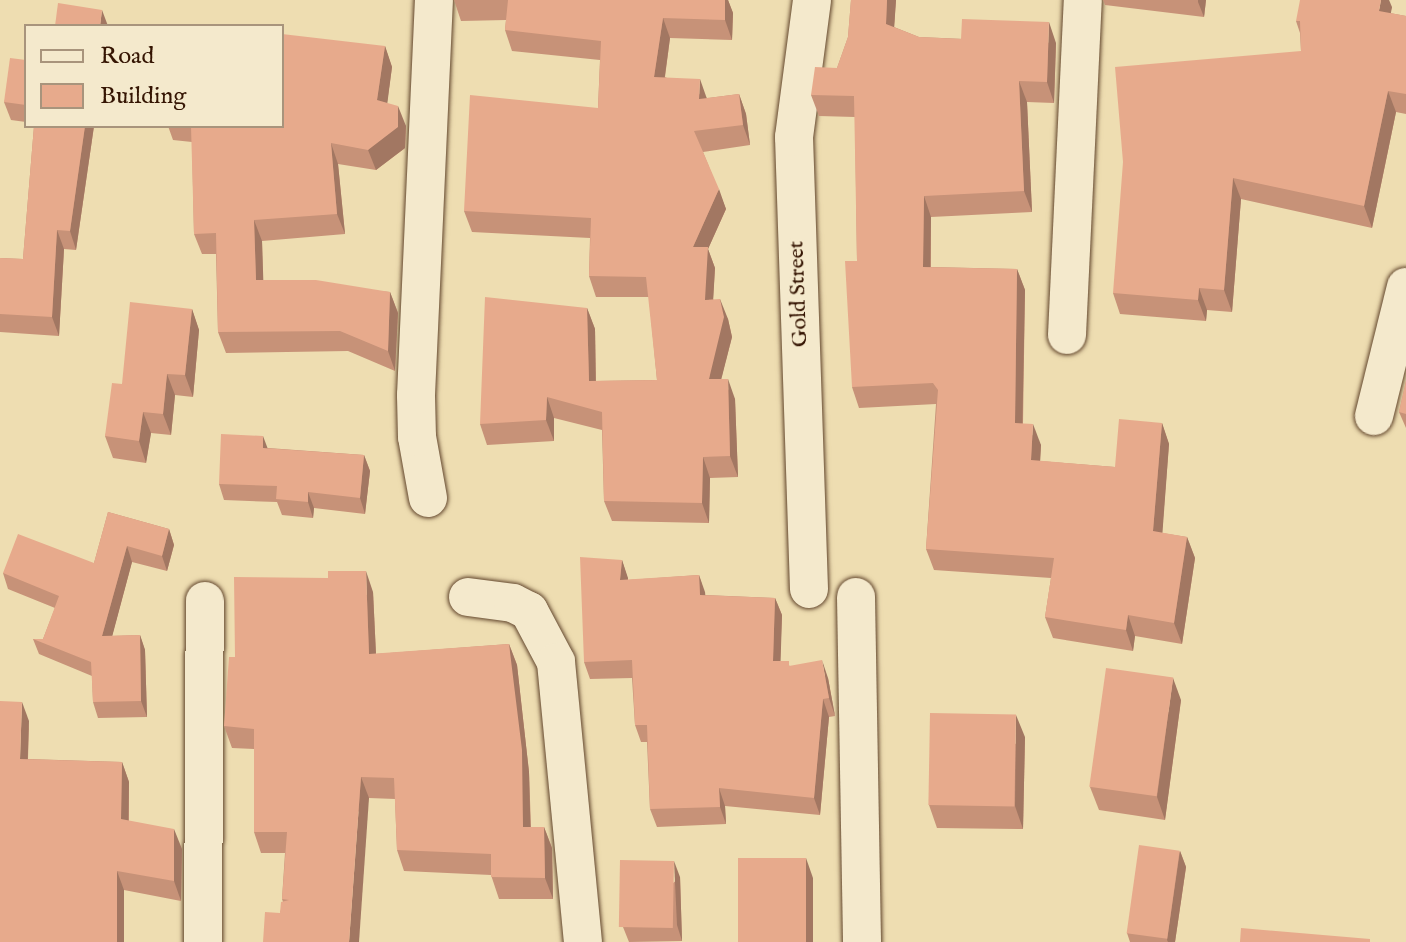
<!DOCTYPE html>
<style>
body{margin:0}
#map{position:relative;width:1406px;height:942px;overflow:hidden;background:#eeddb1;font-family:"IM FELL English",serif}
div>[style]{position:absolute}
.roads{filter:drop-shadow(0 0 2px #63472e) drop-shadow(0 0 2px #63472e)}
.minor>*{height:38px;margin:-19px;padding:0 19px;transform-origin:19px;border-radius:19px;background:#f4e9cc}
.wall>*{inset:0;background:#c79278}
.shaded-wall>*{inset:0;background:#a27762}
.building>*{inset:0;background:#e7aa8c;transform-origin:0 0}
span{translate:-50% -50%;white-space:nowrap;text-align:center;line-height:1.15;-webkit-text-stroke:6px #f4e9cc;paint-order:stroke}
.street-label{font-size:22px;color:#351503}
.legend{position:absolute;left:24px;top:24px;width:260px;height:104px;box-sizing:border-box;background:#f4e9cc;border:2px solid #a8947c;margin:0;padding:10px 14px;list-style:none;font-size:24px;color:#351503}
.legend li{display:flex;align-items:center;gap:16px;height:40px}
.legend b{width:40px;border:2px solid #a8947c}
</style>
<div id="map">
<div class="roads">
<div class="minor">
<i style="left:1067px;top:335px;width:335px;rotate:-87.3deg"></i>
<i style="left:1374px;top:416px;width:133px;rotate:-76.1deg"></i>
<i style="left:428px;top:498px;width:62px;rotate:-100.2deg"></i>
<i style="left:417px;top:437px;width:42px;rotate:-91.4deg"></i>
<i style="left:416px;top:395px;width:395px;rotate:-87.4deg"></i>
<i style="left:809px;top:589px;width:452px;rotate:-91.9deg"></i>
<i style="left:794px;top:137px;width:138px;rotate:-82.5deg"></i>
<i style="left:468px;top:597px;width:45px;rotate:7.6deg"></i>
<i style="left:513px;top:603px;width:18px;rotate:27deg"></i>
<i style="left:529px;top:611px;width:58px;rotate:62.1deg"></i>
<i style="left:556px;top:662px;width:281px;rotate:84.5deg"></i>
<i style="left:856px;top:597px;width:345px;rotate:89deg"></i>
<i style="left:203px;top:942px;width:341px;rotate:-89.7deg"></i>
</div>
</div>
<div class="wall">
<i style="clip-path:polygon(454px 0,728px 0,733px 13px,732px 40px,670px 38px,665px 77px,707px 98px,739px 94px,746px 114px,750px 145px,703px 152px,726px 209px,708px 249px,715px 268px,713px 299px,728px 319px,732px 337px,721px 379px,735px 399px,738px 477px,710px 478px,709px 523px,612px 521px,604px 501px,602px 430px,554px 418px,554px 441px,487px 445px,480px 424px,587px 308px,595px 329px,596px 381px,657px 380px,649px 297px,596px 297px,589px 276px,590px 238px,472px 232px,464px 211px,598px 108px,600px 60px,512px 51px,505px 30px,506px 20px,461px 21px)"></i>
<i style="clip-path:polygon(851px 0,896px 0,894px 27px,919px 37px,1056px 43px,1054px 103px,1027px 102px,1032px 212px,931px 217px,931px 267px,1017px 269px,1025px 290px,1023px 424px,1041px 445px,1040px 461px,1115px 467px,1162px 423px,1169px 444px,1162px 533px,1187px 537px,1195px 558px,1182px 644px,1135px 636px,1133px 651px,1053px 638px,1045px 617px,1051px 578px,934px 570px,926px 549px,936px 404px,859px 408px,852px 387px,857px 261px,855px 117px,819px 116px,811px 95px,837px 68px,848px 37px)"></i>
<i style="clip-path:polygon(1103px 0,1206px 0,1204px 17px,1105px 5px)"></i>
<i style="clip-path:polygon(1392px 7px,1390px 13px,1406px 16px,1406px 114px,1396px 112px,1372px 228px,1241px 199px,1232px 312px,1207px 310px,1206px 321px,1120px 314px,1113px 293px,1301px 51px,1300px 33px,1296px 21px)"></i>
<i style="clip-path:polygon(385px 46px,392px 67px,387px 103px,406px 126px,405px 148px,376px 170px,338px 164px,345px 234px,262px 241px,263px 280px,390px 292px,398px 313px,395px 371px,348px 351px,226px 353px,218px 332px,216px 254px,202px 254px,194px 234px,192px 142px,173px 140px,168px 126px,282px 126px)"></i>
<i style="clip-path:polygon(26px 60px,26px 122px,11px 120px,4px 102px)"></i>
<i style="clip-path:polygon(34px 126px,94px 126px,76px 250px,64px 249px,59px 336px,0 332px,0 258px,23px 259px)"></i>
<i style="clip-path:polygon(192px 309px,199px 330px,193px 397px,175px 395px,171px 435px,151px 433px,146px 463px,113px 458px,105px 436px,122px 384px)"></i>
<i style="clip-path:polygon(1406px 381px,1406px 428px,1399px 412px)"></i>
<i style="clip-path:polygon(268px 448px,364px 455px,370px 471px,365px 514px,314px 508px,313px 518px,282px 515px,277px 502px,224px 500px,219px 484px)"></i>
<i style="clip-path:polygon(108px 512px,169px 529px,174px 545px,167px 571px,132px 562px,112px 636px,140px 635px,145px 650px,147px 717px,98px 718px,93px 702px,92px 676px,39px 654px,33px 639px,43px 639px,55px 608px,8px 589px,3px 573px,94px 563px)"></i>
<i style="clip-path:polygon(622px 560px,628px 580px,699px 575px,705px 595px,775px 598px,782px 615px,780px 661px,790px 666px,828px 678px,835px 716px,829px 717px,820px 815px,725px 806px,726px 824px,657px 827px,650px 809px,647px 742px,641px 742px,635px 725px,632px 678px,590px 679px,584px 662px)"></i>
<i style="clip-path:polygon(373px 592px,376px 654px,509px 644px,517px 665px,529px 772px,531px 827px,544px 827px,552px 848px,553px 899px,499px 899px,491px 875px,404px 871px,397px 850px,395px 799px,369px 798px,280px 913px,283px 902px,282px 899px,285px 853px,261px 853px,254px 832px,254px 749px,232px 748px,224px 726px,235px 657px)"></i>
<i style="clip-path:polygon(1181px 700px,1165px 820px,1099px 810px,1090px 787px)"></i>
<i style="clip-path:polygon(29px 721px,28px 759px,122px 762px,129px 782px,129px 821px,182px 849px,181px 901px,124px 890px,124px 942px,0 942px)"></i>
<i style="clip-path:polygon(1025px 737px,1023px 829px,937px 828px,929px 805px)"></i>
<i style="clip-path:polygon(1180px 851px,1186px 867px,1175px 942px,1130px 942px,1127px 933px)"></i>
<i style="clip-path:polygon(680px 877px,682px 941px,629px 942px,623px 927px)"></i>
</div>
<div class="shaded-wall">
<i style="clip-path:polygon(725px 0,728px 0,733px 13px,732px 40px,725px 20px)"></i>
<i style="clip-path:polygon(887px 0,896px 0,893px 45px,886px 24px)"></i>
<i style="clip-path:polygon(1198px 0,1206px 0,1204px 17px,1198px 2px)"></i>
<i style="clip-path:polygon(1381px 0,1389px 0,1392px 7px,1387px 33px,1379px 11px)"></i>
<i style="clip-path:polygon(102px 10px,108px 26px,100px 26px)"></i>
<i style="clip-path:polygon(663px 18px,670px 38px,662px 97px,654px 77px)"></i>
<i style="clip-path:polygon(1049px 22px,1056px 43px,1054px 103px,1047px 82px)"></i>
<i style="clip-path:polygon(385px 46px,392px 67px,385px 121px,377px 100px)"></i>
<i style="clip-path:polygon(700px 79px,707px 99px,699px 99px)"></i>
<i style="clip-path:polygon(1019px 81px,1027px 102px,1032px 212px,1024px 191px)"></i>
<i style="clip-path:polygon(1388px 91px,1396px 112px,1372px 228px,1364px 206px)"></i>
<i style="clip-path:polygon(739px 94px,746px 114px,750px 145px,743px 125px)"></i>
<i style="clip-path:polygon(398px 106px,406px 126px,405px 148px,376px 170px,368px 150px)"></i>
<i style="clip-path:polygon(85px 126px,94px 126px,76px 250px,70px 231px)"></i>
<i style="clip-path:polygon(331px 143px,338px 164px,345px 234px,337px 214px)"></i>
<i style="clip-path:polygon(1233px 178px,1241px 199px,1232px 312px,1224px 290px)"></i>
<i style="clip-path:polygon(719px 189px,726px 209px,708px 249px,715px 268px,712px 320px,705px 300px,693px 247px)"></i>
<i style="clip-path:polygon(924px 196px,931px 217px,930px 288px,923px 267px)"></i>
<i style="clip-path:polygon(254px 220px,262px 241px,264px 301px,256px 280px)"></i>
<i style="clip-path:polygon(57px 230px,64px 249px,59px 336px,52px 317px)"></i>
<i style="clip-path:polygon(1017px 269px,1025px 290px,1022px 444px,1015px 423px)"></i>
<i style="clip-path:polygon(1199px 288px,1207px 310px,1206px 321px,1198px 300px)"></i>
<i style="clip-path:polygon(390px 292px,398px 313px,395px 371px,388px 351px)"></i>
<i style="clip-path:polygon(720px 299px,728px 319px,732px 337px,716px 400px,709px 379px)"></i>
<i style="clip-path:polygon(587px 308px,595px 329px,596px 401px,589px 381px)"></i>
<i style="clip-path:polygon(192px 309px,199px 330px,193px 397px,185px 375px)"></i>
<i style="clip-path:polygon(167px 374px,175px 395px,171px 435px,163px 414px)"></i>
<i style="clip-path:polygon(728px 379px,735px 399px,738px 477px,730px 456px)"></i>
<i style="clip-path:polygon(547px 397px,554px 418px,554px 441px,546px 420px)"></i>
<i style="clip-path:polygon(143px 412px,151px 433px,146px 463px,139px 441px)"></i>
<i style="clip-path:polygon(1162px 423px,1169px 444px,1161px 552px,1153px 531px)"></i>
<i style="clip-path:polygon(1033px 424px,1041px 445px,1039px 481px,1031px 460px)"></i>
<i style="clip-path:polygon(263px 436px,269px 452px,263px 448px)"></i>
<i style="clip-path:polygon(364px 455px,370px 471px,365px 514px,360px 498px)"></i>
<i style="clip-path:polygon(703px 457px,710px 478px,709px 523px,702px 503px)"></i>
<i style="clip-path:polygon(308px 492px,314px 508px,313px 518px,308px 502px)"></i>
<i style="clip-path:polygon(169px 529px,174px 545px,167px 571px,162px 556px)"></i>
<i style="clip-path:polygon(1187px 537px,1195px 558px,1182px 644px,1174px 623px)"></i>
<i style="clip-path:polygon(127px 546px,132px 562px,108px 652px,102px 636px)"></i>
<i style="clip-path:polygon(622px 560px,628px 578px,627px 598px,620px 580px)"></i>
<i style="clip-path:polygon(366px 571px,373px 592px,377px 676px,369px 654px)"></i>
<i style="clip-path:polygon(699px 575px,705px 592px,707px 612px,700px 595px)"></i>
<i style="clip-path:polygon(775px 598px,782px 615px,780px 679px,773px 661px)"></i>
<i style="clip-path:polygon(1128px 615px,1135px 636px,1133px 651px,1126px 630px)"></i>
<i style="clip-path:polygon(140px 635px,145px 650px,147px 717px,141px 701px)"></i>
<i style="clip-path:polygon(509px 644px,517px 665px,529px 772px,531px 848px,523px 827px)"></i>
<i style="clip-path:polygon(822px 660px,828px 678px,835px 716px,829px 698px)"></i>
<i style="clip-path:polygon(1173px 678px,1181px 700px,1165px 820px,1157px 797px)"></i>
<i style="clip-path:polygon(823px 699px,829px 717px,820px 815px,814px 798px)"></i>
<i style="clip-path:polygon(22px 702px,29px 721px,27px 779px,20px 759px)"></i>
<i style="clip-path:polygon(1016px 715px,1025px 737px,1023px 829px,1015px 806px)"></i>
<i style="clip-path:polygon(122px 762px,129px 782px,128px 839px,121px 819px)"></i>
<i style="clip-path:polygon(361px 777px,369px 798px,359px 942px,349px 942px)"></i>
<i style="clip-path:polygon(719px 788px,725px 806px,726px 824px,720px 807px)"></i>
<i style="clip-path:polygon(544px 827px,552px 848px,553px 899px,545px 878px)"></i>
<i style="clip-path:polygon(174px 829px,182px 849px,181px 901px,174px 881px)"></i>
<i style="clip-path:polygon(1180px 851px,1186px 867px,1175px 942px,1168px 942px,1167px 940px)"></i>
<i style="clip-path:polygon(806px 858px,813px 878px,813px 942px,806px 942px)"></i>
<i style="clip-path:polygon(674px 861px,680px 877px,682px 941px,677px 925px)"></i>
<i style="clip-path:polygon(117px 871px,124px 890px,124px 942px,117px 942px)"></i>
</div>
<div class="building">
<i style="clip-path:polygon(508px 0,725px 0,725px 20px,663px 18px,654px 77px,700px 79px,699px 99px,739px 94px,743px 125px,694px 131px,719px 189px,693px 247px,708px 247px,705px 300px,720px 299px,724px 317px,709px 379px,728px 379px,730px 456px,703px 457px,702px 503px,604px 501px,602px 412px,547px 397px,546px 420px,480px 424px,485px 297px,587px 308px,589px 381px,657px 380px,646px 277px,589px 276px,591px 218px,464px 211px,470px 95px,598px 108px,601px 41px,505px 30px)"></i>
<i style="clip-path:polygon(851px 0,887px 0,886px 24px,919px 37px,961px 39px,962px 19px,1049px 22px,1047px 82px,1019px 81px,1024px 191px,924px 196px,923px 267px,1017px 269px,1015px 423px,1033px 424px,1031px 460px,1115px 467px,1119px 419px,1162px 423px,1153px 531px,1187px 537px,1174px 623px,1128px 615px,1126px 630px,1045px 617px,1054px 558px,926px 549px,938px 390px,933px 383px,852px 387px,845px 261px,857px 261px,854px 96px,811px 95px,815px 67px,837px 68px,848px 37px)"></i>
<i style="clip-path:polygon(1300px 0,1381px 0,1379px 11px,1406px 16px,1406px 94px,1388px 91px,1364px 206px,1233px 178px,1224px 290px,1199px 288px,1198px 300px,1113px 293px,1123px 162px,1115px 67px,1301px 51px,1300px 21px,1296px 21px)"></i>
<i style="clip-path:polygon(58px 3px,102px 10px,100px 26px,55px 26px)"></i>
<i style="clip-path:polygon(282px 34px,385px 46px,377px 100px,398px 106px,398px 127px,368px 150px,331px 143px,337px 214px,254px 220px,256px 280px,316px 280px,390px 292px,388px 351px,340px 331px,218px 332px,216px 233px,194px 234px,191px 126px,282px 126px)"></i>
<i style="clip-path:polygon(10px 58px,26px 60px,26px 105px,4px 102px)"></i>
<i style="clip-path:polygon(34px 126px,85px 126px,70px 231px,57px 230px,52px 317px,0 314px,0 258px,23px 259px)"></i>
<i style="clip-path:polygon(130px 302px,192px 309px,185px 375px,167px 374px,163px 414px,143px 412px,139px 441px,105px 436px,112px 383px,122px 384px)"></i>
<i style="clip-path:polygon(1406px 381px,1406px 414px,1399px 412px)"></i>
<i style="clip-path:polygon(221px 434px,263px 436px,263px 448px,364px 455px,360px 498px,308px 492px,308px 502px,276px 499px,277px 486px,219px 484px)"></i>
<i style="clip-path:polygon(108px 512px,169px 529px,162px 556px,127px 546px,102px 636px,140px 635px,141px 701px,93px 702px,91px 662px,33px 639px,43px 639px,59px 596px,3px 573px,18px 534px,94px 563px)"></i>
<i style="clip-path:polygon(580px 557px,622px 560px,620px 580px,699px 575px,700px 595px,775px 598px,773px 661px,789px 661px,789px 666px,822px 660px,829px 698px,823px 699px,814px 798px,719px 788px,720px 807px,650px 809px,647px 725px,635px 725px,632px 660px,584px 662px)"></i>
<i style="clip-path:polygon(328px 571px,366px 571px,369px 654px,509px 644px,522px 750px,523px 827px,544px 827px,545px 878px,491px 877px,491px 854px,397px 850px,394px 778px,361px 777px,349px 942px,263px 942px,265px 912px,280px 913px,281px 902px,289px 900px,282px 899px,287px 832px,254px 832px,254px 729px,224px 726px,229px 657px,235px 657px,234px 577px,328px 578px)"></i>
<i style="left:1106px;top:668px;width:68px;height:120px;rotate:8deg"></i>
<i style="clip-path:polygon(0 701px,22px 702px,20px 759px,122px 762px,121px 819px,174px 829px,174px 881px,117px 871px,117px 942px,0 942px)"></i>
<i style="left:930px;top:713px;width:86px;height:92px;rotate:1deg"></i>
<i style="left:1139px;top:845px;width:41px;height:89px;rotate:8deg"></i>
<i style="left:738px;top:858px;width:68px;height:84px"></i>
<i style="left:620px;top:860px;width:54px;height:67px;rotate:1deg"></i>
<i style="clip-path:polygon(1241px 928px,1370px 939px,1370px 942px,1240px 942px)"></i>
</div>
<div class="street-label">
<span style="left:799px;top:294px;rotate:-92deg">Gold Street</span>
</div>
<ul class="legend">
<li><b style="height:10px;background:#f4e9cc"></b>Road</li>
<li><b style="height:22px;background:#e7aa8c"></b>Building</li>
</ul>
</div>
